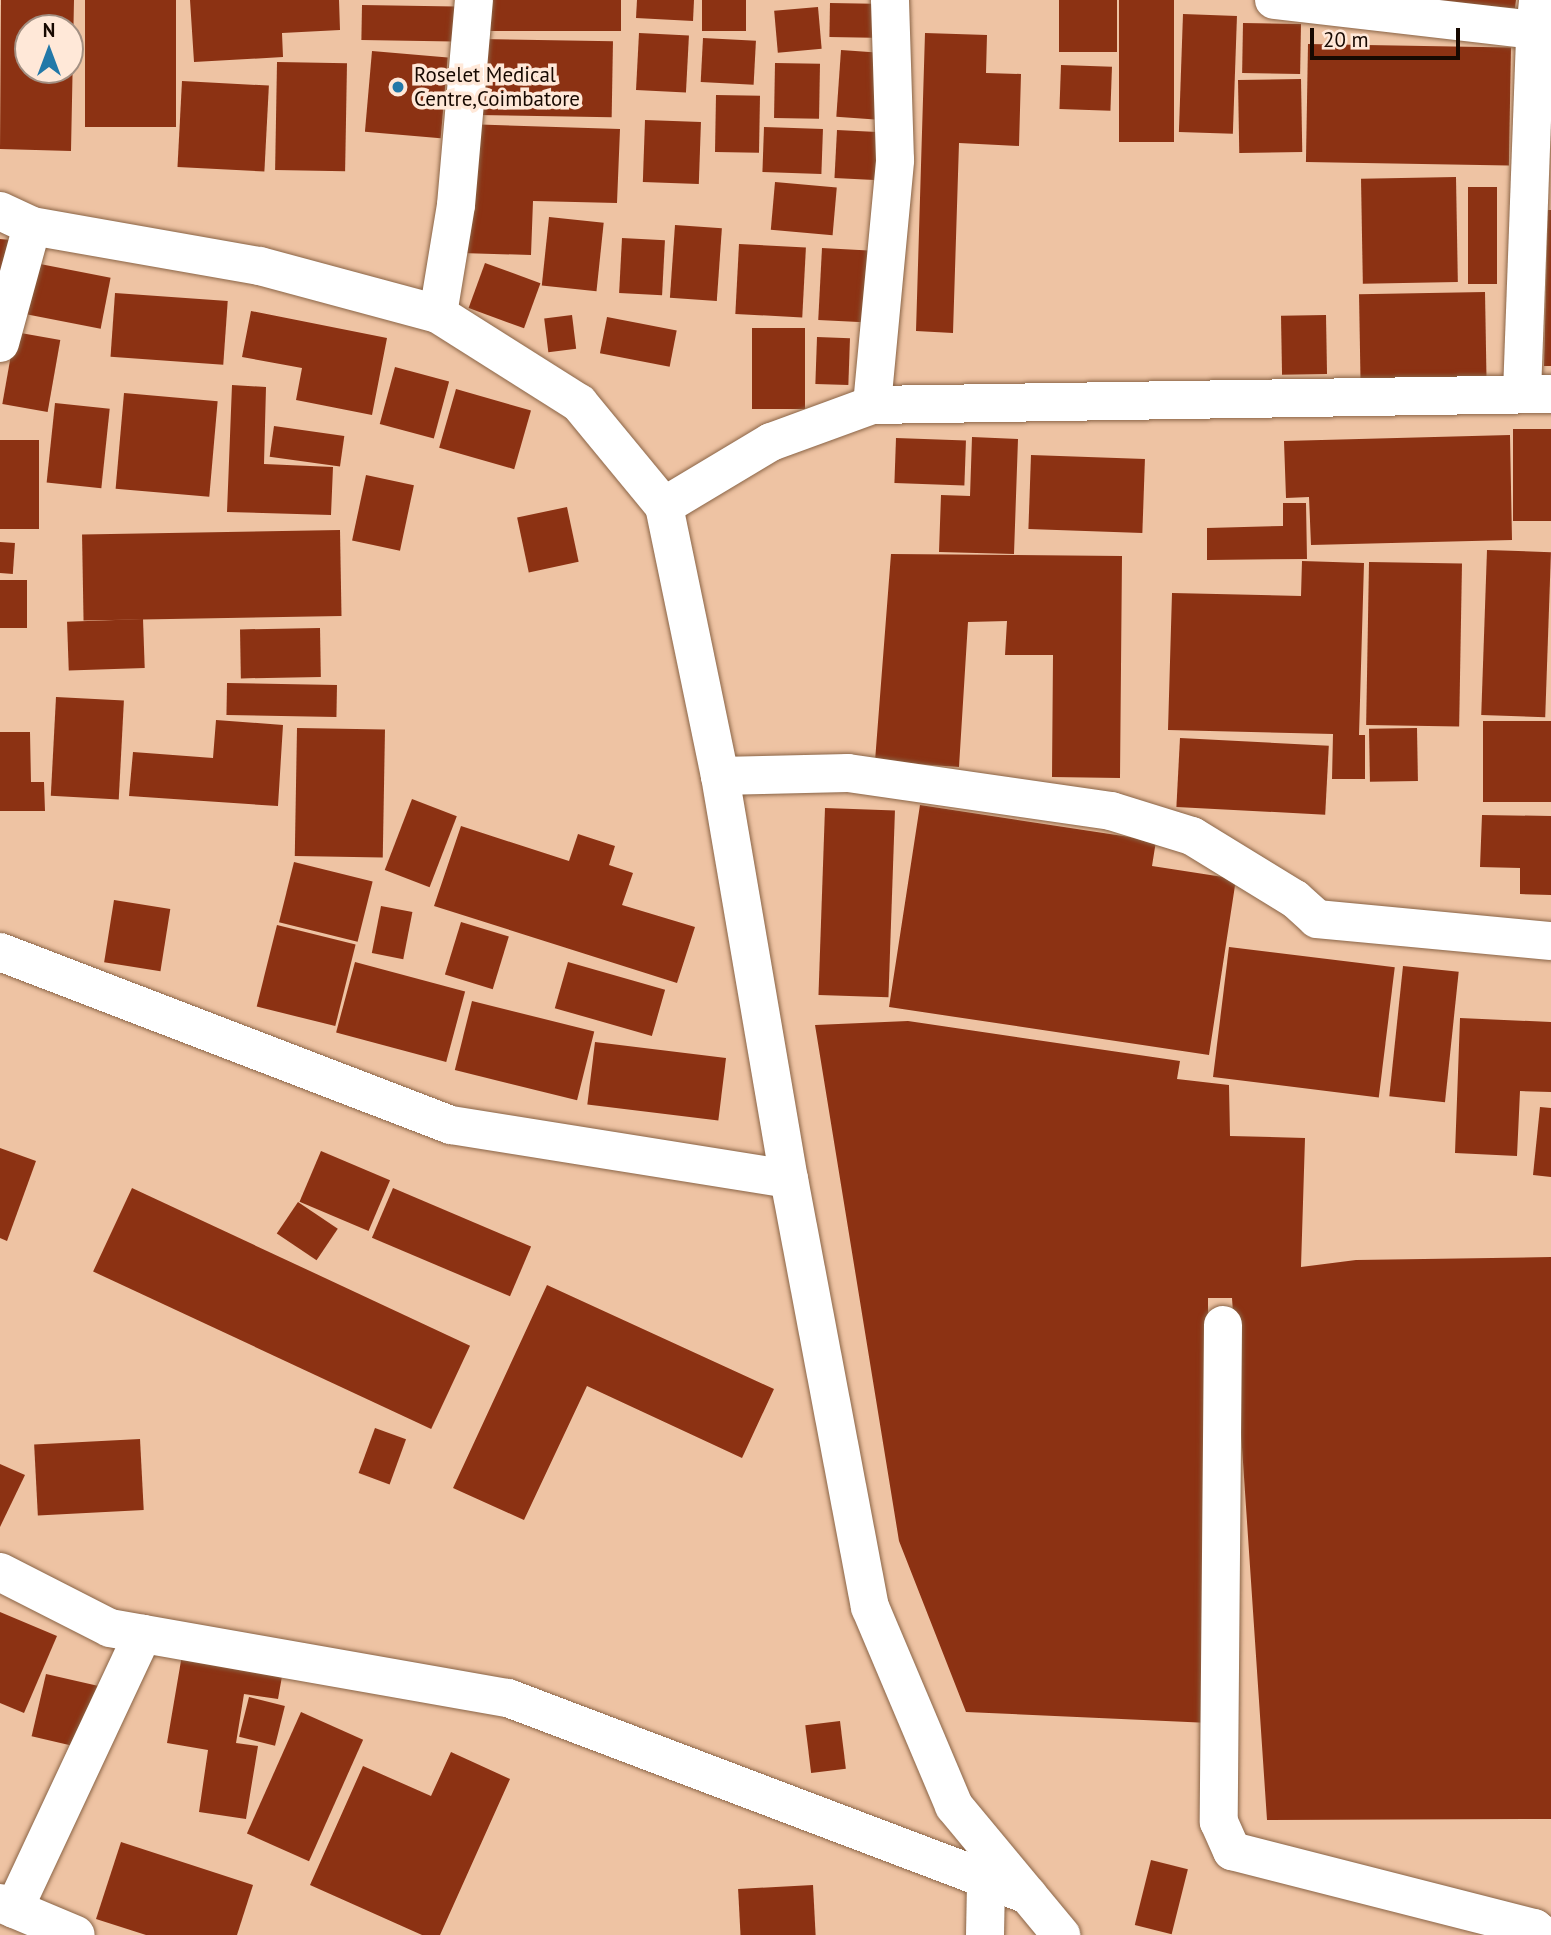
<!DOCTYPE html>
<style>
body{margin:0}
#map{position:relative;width:1551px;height:1935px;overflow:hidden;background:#eec3a3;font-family:"PT Sans",sans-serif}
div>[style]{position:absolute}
.building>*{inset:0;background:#8c3213;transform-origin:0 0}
.roads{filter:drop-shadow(0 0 2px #8a6446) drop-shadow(0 0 2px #8a6446)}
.street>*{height:38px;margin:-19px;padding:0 19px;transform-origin:19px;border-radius:19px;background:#fff}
.secondary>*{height:38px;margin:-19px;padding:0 19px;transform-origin:19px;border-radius:19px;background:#fff}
.dots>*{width:19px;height:19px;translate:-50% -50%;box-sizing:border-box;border:4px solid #ffe8d8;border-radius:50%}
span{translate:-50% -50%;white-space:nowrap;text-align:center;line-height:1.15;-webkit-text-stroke:7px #ffe8d8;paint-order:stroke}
.poi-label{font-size:21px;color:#170901}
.left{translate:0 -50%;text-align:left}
.north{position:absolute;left:14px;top:14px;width:70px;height:70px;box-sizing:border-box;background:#ffe8d8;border:2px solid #a28f82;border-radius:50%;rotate:0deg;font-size:19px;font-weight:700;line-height:28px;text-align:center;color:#170901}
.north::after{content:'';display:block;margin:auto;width:24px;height:32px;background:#2278a8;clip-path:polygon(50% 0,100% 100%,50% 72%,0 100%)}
.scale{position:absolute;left:1310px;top:28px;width:150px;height:32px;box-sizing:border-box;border:4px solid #170901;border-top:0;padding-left:9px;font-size:21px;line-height:24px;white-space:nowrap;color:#170901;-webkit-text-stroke:5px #ffe8d8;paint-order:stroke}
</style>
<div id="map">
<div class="building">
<i style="clip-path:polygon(evenodd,1px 0,74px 0,71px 151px,0 149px,1px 0,28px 28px,70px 28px,70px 70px,28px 70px,28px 28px)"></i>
<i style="left:85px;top:0;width:91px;height:127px"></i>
<i style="clip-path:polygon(190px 0,339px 0,340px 30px,282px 33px,283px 57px,194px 62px)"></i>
<i style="left:489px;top:0;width:132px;height:31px"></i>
<i style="clip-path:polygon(637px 0,694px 0,693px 21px,636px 18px)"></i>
<i style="left:702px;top:0;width:44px;height:31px"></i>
<i style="left:1059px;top:0;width:58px;height:52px"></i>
<i style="left:1119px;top:0;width:55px;height:142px"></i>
<i style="clip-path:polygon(1377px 0,1516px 0,1515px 8px,1377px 4px)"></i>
<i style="left:830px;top:3px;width:43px;height:34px;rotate:1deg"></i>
<i style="left:362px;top:5px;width:93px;height:35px;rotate:1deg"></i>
<i style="left:818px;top:7px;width:42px;height:44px;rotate:85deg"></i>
<i style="left:1183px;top:14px;width:54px;height:118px;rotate:2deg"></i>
<i style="left:1243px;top:23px;width:58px;height:50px;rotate:1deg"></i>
<i style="left:639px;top:33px;width:50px;height:57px;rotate:3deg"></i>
<i style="clip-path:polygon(925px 33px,987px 35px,986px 73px,1021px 74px,1019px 146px,959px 143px,953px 333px,916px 331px)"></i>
<i style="left:703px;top:38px;width:53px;height:44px;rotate:3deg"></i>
<i style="left:480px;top:39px;width:133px;height:76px;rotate:1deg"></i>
<i style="left:1308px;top:44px;width:203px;height:118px;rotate:1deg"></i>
<i style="left:841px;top:50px;width:46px;height:67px;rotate:4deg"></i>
<i style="left:372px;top:51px;width:76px;height:81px;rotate:5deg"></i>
<i style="left:277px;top:62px;width:70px;height:108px;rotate:1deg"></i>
<i style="left:775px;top:63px;width:45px;height:55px;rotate:1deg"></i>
<i style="left:1061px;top:65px;width:51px;height:44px;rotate:2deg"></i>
<i style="left:1301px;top:79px;width:73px;height:63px;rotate:89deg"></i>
<i style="left:182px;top:81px;width:87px;height:86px;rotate:3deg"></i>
<i style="left:716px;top:95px;width:44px;height:57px;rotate:1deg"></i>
<i style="left:645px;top:120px;width:56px;height:62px;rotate:2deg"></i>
<i style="clip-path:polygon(465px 124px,620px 129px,617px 203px,533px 201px,531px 255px,461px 253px)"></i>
<i style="left:764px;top:127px;width:59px;height:45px;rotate:2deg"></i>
<i style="left:837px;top:130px;width:45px;height:48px;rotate:3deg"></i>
<i style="left:1456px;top:177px;width:105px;height:95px;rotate:89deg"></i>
<i style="left:775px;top:182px;width:62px;height:48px;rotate:5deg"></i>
<i style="left:1468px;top:187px;width:29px;height:97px"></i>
<i style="clip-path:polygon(1548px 210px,1551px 210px,1551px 366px,1544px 366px)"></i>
<i style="left:549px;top:217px;width:55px;height:69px;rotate:6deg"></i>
<i style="left:675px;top:225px;width:47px;height:73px;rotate:4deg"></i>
<i style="left:622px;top:238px;width:43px;height:55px;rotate:3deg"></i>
<i style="clip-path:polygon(0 239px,11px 240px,0 300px)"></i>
<i style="left:739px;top:244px;width:67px;height:70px;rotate:3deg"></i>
<i style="left:822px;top:248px;width:51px;height:72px;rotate:3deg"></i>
<i style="left:35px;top:263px;width:77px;height:52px;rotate:11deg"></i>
<i style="left:485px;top:263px;width:59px;height:48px;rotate:20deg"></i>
<i style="left:1485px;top:292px;width:87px;height:126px;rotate:89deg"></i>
<i style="left:115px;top:293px;width:113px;height:64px;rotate:4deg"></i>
<i style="clip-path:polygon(251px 311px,387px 338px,372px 415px,296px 400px,302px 368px,242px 357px)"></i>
<i style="left:572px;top:315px;width:34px;height:28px;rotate:83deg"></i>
<i style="left:1326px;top:315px;width:59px;height:45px;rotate:89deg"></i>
<i style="left:607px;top:317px;width:71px;height:37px;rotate:11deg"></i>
<i style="left:752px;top:328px;width:53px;height:81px"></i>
<i style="left:15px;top:332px;width:46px;height:73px;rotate:10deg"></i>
<i style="left:817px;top:337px;width:33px;height:47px;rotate:2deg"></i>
<i style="left:395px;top:367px;width:56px;height:59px;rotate:15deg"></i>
<i style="clip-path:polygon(232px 385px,266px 387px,264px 464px,333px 467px,331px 515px,227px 512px)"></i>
<i style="left:456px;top:389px;width:78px;height:61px;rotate:16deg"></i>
<i style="left:124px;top:393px;width:94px;height:96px;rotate:5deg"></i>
<i style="left:55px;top:403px;width:55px;height:80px;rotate:6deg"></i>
<i style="left:274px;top:426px;width:71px;height:31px;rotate:8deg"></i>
<i style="left:1551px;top:429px;width:92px;height:38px;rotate:90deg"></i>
<i style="clip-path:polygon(1510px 435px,1512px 540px,1311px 545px,1309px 497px,1286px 498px,1284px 441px)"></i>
<i style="clip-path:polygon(972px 437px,1018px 439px,1014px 554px,939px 552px,941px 495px,970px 496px)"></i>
<i style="left:896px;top:438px;width:70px;height:45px;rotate:2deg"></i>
<i style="left:0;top:440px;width:39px;height:89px"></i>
<i style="left:1031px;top:455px;width:114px;height:74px;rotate:2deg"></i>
<i style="left:366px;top:475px;width:49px;height:67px;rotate:12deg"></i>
<i style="clip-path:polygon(1283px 503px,1306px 503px,1307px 559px,1207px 560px,1207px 528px,1283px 526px)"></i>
<i style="left:567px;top:507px;width:56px;height:51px;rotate:78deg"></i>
<i style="left:340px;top:530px;width:86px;height:258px;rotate:89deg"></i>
<i style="left:0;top:542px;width:15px;height:31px;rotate:4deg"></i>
<i style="left:1487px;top:550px;width:64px;height:165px;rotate:2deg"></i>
<i style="clip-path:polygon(891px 554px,1122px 556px,1120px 778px,1052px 777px,1053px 655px,1005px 655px,1007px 621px,968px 622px,959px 767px,875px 761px)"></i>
<i style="clip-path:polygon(1302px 561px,1364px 563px,1359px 735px,1365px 735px,1365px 779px,1332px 779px,1333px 734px,1168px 730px,1172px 593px,1301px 596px)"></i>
<i style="left:1369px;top:562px;width:93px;height:163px;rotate:1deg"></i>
<i style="left:0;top:580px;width:27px;height:48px"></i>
<i style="left:143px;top:619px;width:49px;height:76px;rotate:88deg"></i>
<i style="left:320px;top:628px;width:49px;height:80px;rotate:89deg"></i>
<i style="left:227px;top:683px;width:110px;height:32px;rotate:1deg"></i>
<i style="left:56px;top:697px;width:68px;height:99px;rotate:3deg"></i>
<i style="clip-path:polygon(216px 720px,283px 725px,278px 806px,129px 796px,133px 752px,213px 758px)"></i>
<i style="left:1551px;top:721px;width:81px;height:68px;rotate:90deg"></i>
<i style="left:297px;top:728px;width:88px;height:128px;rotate:1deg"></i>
<i style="left:1417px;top:728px;width:53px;height:48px;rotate:89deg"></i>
<i style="clip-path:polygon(0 732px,30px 732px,31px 782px,44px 782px,45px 811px,0 811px)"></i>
<i style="left:1180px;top:738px;width:149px;height:69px;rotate:3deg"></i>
<i style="left:412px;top:799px;width:48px;height:76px;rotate:21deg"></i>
<i style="clip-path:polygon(920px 805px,1156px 841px,1152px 866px,1236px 879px,1209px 1055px,889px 1007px)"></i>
<i style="left:825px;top:808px;width:70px;height:187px;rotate:2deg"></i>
<i style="clip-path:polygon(1482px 815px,1551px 816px,1551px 895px,1520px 894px,1520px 868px,1480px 867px)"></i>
<i style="clip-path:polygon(461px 826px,569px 861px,578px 834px,615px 846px,609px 865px,633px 873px,622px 905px,695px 927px,677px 983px,434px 906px)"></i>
<i style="left:294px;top:862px;width:81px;height:62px;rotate:14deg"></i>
<i style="left:114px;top:900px;width:57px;height:63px;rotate:9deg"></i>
<i style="left:381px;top:906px;width:32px;height:48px;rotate:11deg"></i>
<i style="left:461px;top:922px;width:50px;height:55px;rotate:17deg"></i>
<i style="left:277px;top:925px;width:81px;height:84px;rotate:14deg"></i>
<i style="left:1229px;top:947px;width:167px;height:131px;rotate:7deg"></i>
<i style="left:355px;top:962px;width:114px;height:73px;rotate:15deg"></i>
<i style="left:568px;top:962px;width:101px;height:48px;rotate:16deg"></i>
<i style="left:1403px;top:966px;width:56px;height:131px;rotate:6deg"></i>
<i style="left:472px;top:1001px;width:126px;height:71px;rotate:14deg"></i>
<i style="clip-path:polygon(1460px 1018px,1551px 1022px,1551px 1092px,1520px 1091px,1517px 1156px,1455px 1153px)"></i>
<i style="clip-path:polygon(908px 1021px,1180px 1061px,1177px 1079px,1229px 1085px,1230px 1136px,1305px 1138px,1301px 1267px,1356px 1260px,1551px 1257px,1551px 1819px,1267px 1820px,1232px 1298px,1208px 1298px,1210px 1723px,966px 1712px,899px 1541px,815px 1025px)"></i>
<i style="left:595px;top:1042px;width:132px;height:63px;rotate:7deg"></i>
<i style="clip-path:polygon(1540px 1107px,1551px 1108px,1551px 1177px,1533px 1175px)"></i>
<i style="clip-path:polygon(0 1148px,36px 1161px,7px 1241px,0 1238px)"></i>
<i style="left:321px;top:1151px;width:75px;height:55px;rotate:23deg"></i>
<i style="left:132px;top:1188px;width:373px;height:92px;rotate:25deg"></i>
<i style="left:393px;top:1188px;width:150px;height:54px;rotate:23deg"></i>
<i style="left:298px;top:1202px;width:48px;height:38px;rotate:34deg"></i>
<i style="clip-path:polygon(547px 1285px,774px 1389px,742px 1458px,587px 1386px,524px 1520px,453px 1488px)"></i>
<i style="left:375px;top:1428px;width:33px;height:48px;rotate:20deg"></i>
<i style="left:140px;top:1439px;width:71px;height:106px;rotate:87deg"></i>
<i style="clip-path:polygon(0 1464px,25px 1475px,0 1527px)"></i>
<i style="clip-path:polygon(0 1612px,57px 1636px,24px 1713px,0 1703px)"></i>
<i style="clip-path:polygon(183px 1649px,284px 1665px,278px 1699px,244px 1694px,236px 1743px,258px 1746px,246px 1819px,199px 1812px,208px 1750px,167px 1743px)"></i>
<i style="left:46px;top:1674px;width:55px;height:64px;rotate:13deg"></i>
<i style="left:249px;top:1697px;width:37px;height:41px;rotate:14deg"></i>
<i style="left:301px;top:1712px;width:68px;height:133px;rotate:24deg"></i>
<i style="left:840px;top:1721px;width:48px;height:35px;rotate:83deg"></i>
<i style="clip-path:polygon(451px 1752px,510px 1779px,440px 1935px,422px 1935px,310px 1885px,363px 1766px,431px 1796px)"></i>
<i style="clip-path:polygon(121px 1842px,253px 1885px,237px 1935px,146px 1935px,96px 1919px)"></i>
<i style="left:1151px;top:1860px;width:38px;height:67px;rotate:14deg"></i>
<i style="left:813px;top:1885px;width:50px;height:75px;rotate:87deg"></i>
</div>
<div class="roads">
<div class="street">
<i style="left:1274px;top:0;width:263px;rotate:6.6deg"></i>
<i style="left:1535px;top:30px;width:30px;rotate:-84deg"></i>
<i style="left:438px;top:314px;width:110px;rotate:-80.6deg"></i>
<i style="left:456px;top:205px;width:206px;rotate:-85deg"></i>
<i style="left:0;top:343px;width:121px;rotate:-74.7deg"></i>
<i style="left:1522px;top:393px;width:363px;rotate:-87.9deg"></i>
<i style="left:872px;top:405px;width:679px;rotate:-0.93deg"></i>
<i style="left:664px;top:506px;width:125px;rotate:-30.9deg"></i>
<i style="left:771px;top:442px;width:108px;rotate:-20.1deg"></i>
<i style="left:872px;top:405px;width:246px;rotate:-84.6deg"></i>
<i style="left:895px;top:160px;width:160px;rotate:-91.8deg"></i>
<i style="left:720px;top:776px;width:128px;rotate:-1.3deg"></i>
<i style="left:848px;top:773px;width:266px;rotate:8.2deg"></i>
<i style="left:1111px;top:811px;width:85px;rotate:17.2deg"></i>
<i style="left:1192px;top:836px;width:121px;rotate:31.5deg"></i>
<i style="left:1295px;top:899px;width:30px;rotate:42deg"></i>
<i style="left:1317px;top:919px;width:235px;rotate:5.4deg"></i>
<i style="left:0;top:952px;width:483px;rotate:21deg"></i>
<i style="left:451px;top:1125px;width:342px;rotate:9.1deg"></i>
<i style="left:1223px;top:1325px;width:497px;rotate:90.5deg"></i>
<i style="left:1219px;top:1822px;width:32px;rotate:66deg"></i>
<i style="left:1232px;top:1851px;width:312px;rotate:14.3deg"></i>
<i style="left:1534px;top:1928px;width:11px;rotate:38deg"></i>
<i style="left:0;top:1903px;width:82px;rotate:22.8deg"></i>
<i style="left:14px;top:1909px;width:304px;rotate:-64.9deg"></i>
<i style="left:985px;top:1935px;width:54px;rotate:-88.9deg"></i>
</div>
<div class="secondary">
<i style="left:0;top:211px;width:35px;rotate:25deg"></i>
<i style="left:32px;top:226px;width:231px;rotate:10deg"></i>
<i style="left:260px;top:266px;width:184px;rotate:15.1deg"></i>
<i style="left:438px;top:314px;width:167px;rotate:32.3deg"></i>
<i style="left:579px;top:403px;width:134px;rotate:50.5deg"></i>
<i style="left:664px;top:506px;width:276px;rotate:78.3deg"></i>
<i style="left:720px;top:776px;width:409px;rotate:80.3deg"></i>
<i style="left:789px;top:1179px;width:436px;rotate:79.3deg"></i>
<i style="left:870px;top:1607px;width:216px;rotate:67.1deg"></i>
<i style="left:954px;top:1806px;width:168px;rotate:50.3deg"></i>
<i style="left:0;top:1572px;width:123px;rotate:27deg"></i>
<i style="left:110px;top:1628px;width:404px;rotate:10deg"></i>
<i style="left:508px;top:1698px;width:556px;rotate:20.75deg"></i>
</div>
</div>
<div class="dots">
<i style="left:398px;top:87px;background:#2278a8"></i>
</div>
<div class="poi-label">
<span class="left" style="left:414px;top:87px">Roselet Medical<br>Centre,Coimbatore</span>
</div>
<div class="north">N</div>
<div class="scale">20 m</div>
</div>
